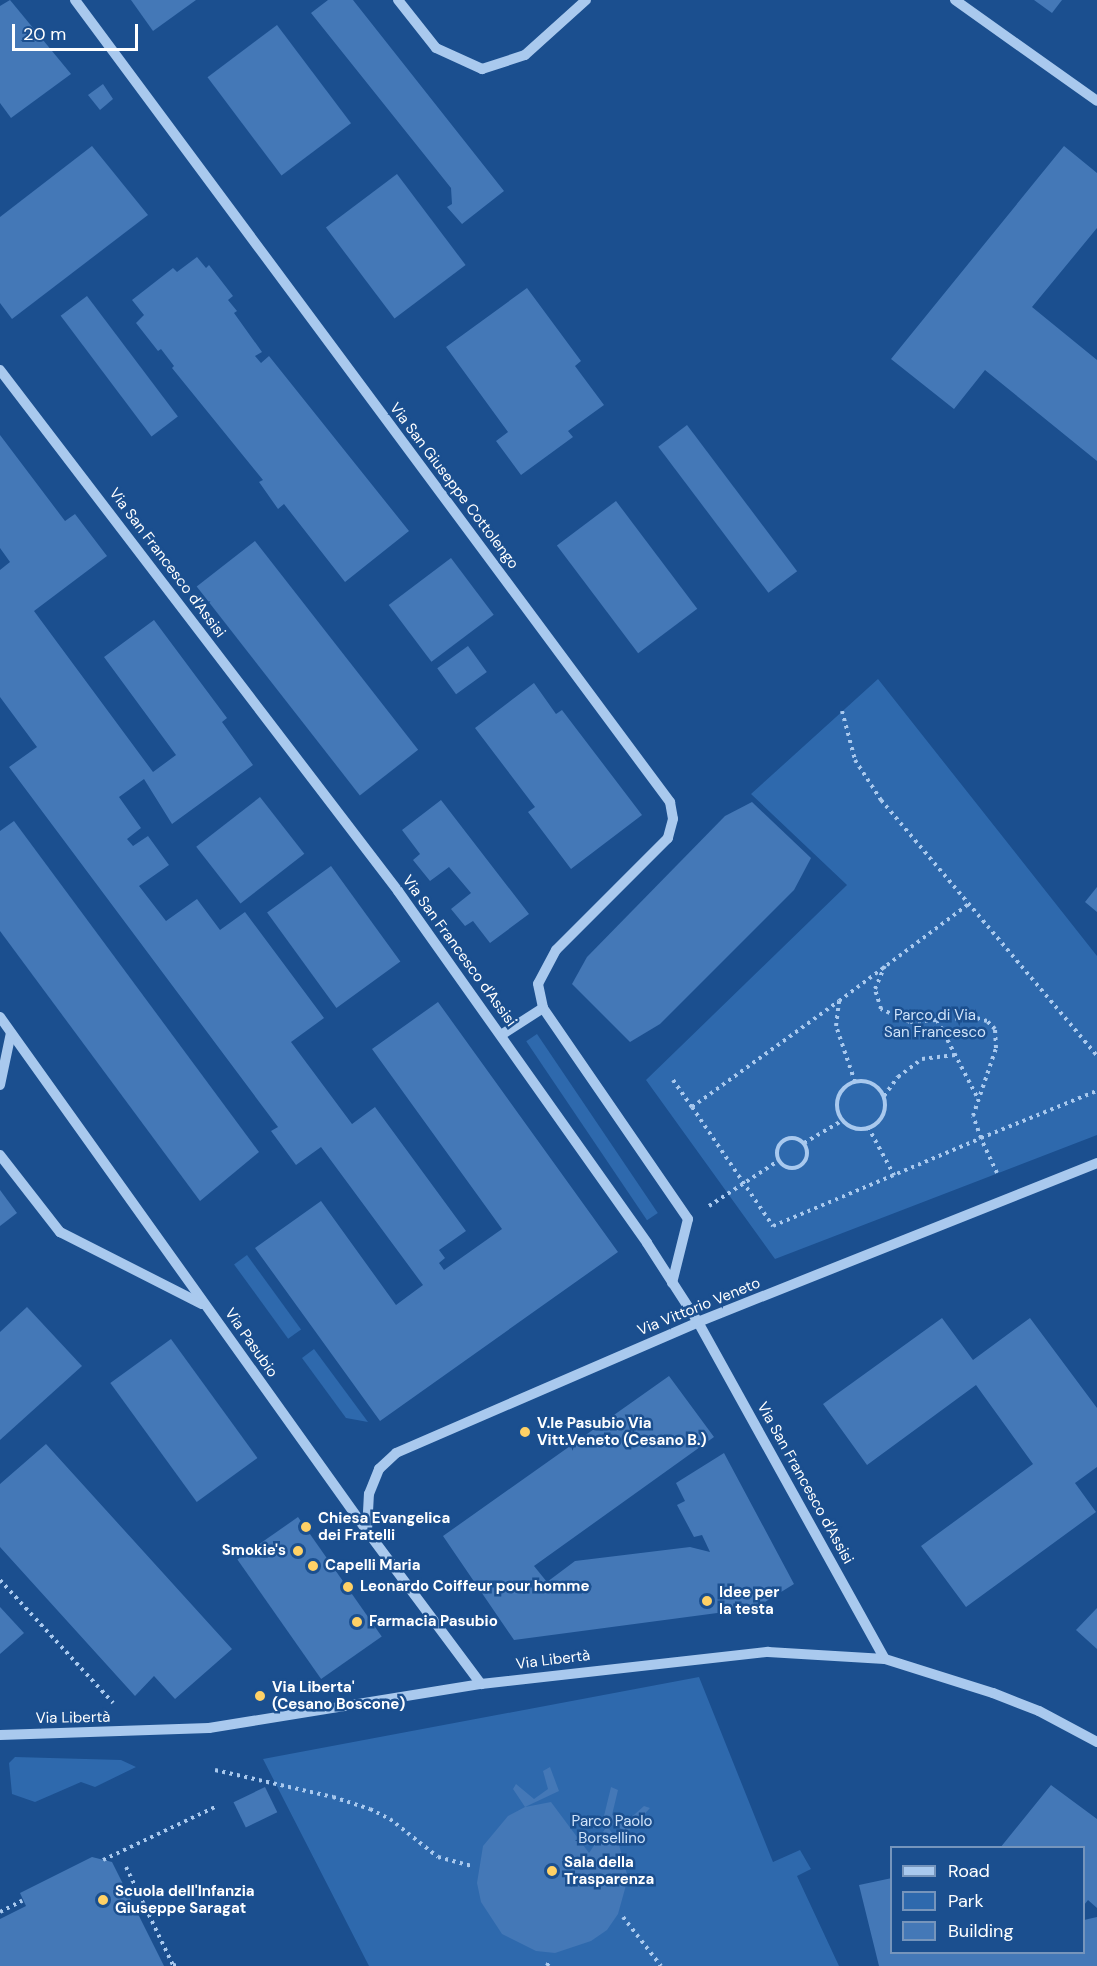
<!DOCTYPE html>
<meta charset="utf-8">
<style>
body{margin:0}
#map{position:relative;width:1097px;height:1966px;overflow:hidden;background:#1b4f8f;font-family:"DM Sans",sans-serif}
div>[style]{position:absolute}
.green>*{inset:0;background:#2e69ad;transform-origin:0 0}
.building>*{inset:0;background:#4478b7;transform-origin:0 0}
.path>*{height:4px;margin-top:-2px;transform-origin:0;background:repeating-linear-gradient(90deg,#a9c9ee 0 3px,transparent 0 7.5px)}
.path>.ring{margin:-2px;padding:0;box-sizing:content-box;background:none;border:4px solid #a9c9ee;border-radius:50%}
.minor>*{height:10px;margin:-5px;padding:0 5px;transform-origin:5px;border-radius:5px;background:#a9c9ee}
.dots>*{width:16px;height:16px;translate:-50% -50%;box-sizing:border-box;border:3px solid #1b4f8f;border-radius:50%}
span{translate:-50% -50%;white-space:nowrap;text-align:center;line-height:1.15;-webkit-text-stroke:5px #1b4f8f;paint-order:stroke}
.street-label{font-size:15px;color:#fff}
.park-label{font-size:15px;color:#cfe3fa}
.poi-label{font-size:15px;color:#fff;font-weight:700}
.left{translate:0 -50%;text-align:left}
.right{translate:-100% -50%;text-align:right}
.legend{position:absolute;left:890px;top:1846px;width:195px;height:108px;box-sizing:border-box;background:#1b4f8f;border:2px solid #7695bc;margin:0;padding:8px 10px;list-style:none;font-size:18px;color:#fff}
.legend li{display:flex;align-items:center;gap:12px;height:30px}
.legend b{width:30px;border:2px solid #7695bc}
.scale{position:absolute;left:12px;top:24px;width:126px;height:27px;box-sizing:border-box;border:3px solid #fff;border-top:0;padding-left:8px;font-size:18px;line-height:21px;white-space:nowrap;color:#fff;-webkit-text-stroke:4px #1b4f8f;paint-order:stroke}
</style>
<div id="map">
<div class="green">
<i style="clip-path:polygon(878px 679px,1097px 956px,1097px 1135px,775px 1259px,646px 1080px,847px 885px,751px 794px)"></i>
<i style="left:537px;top:1034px;width:216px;height:13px;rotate:56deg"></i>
<i style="left:247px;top:1255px;width:92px;height:16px;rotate:54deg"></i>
<i style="clip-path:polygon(314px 1349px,368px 1422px,346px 1418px,302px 1358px)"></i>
<i style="clip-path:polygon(699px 1677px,773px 1862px,800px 1850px,811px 1869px,797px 1876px,839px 1966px,369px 1966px,263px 1759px)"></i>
<i style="clip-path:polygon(15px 1757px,121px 1760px,136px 1767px,95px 1787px,81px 1782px,35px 1802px,12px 1794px,9px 1763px)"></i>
</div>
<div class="building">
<i style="clip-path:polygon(10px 0,71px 74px,11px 118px,0 103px,0 6px)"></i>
<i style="clip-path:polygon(131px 0,196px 0,153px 31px)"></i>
<i style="clip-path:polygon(328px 0,353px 0,504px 191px,462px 224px,447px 207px,452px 204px,451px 188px,311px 13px)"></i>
<i style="clip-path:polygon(1034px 0,1062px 0,1052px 13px)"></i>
<i style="left:277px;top:25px;width:123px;height:87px;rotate:53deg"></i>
<i style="clip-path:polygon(103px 84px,113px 99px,100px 110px,88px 95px)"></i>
<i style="clip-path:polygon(92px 146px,148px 215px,12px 319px,0 303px,0 217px)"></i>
<i style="clip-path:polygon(1064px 146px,1097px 173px,1097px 228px,1032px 307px,1097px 360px,1097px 461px,985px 370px,954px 409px,891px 359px)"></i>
<i style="left:397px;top:174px;width:114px;height:89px;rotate:53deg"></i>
<i style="clip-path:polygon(197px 257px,206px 268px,209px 265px,233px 296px,228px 300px,237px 311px,234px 313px,262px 352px,255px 356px,261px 363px,269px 356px,409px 531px,345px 582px,284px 504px,278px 509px,259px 482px,263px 480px,172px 368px,174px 366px,161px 349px,158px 351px,136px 323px,144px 315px,132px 300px,173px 268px,177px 272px)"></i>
<i style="clip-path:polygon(527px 288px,581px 361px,575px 366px,604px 405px,568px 431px,573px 437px,521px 475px,496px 441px,508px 432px,446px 347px)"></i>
<i style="left:87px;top:296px;width:151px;height:33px;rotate:53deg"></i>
<i style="left:687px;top:425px;width:183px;height:36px;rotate:53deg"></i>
<i style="clip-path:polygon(0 435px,65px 521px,75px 514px,107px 556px,34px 611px,153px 772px,176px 755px,104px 657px,154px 620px,227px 718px,222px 722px,253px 765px,172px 824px,144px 779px,119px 797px,141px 828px,127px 839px,133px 846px,148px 836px,169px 865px,139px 886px,166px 921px,197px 899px,220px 930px,245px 912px,324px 1018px,291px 1042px,352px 1124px,375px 1107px,466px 1231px,439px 1250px,445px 1258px,439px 1263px,444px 1270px,502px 1229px,372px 1049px,438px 1002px,618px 1252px,380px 1421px,255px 1248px,321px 1201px,396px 1305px,423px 1285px,321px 1147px,296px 1165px,271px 1131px,278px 1127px,9px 767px,37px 747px,0 697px,0 570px,10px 562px,0 548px)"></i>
<i style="left:616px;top:501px;width:135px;height:74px;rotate:53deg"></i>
<i style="left:255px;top:541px;width:265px;height:74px;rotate:52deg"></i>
<i style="left:451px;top:558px;width:71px;height:78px;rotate:53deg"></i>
<i style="left:468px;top:646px;width:32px;height:38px;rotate:54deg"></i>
<i style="clip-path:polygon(534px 683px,556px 714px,562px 710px,642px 815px,571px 869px,528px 812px,535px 807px,475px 728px)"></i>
<i style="left:260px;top:797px;width:72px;height:81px;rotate:52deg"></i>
<i style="clip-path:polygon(441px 800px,529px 914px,490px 943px,473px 921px,465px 926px,451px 909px,471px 893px,449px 867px,430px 881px,413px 860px,420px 854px,402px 830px)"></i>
<i style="clip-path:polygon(752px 802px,811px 858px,794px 890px,660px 1024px,630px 1042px,572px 984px,587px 957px,725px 816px)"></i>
<i style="clip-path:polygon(14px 821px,259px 1152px,200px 1201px,0 931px,0 831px)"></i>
<i style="left:331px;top:866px;width:118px;height:79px;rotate:54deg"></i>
<i style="clip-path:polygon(1097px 887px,1097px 912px,1085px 902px)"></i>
<i style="clip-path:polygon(0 1190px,17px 1213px,0 1226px)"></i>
<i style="clip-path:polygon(27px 1307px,82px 1366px,0 1440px,0 1332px)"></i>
<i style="clip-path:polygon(942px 1318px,973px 1360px,1030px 1318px,1097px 1408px,1097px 1467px,1075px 1483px,1096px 1512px,966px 1607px,921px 1546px,1033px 1464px,976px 1385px,867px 1465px,823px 1404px)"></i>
<i style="left:171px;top:1339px;width:147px;height:75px;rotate:54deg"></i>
<i style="clip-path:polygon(669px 1376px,714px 1437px,534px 1566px,547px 1582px,575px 1561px,690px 1547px,710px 1552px,702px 1535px,694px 1537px,677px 1505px,685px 1501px,676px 1483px,724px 1453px,794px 1584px,755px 1608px,514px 1640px,443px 1536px)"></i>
<i style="clip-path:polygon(46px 1444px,232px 1649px,175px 1699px,154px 1676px,135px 1696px,0 1547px,0 1484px)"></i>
<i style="left:298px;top:1517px;width:146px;height:74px;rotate:55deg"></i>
<i style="clip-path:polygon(0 1607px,24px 1633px,0 1654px)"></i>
<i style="clip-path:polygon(1097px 1608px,1097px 1649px,1076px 1630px)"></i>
<i style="clip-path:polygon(550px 1767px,559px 1791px,525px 1807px,551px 1802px,589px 1853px,607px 1826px,618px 1841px,628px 1878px,618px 1914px,607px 1930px,591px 1941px,555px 1953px,536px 1951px,502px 1934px,481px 1902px,477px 1883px,483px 1846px,508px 1816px,525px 1807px,513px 1789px,516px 1784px,534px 1799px,548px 1789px,543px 1771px)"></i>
<i style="clip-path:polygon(1051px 1785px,1097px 1819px,1097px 1908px,1088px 1900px,1084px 1905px,1084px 1848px,1000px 1848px)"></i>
<i style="left:265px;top:1787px;width:28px;height:35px;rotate:64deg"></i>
<i style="clip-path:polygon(611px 1787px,618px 1790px,612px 1815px,626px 1822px,644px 1806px,650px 1808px,628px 1832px,603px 1820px)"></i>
<i style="clip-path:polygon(92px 1857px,112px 1862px,164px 1966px,0 1966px,0 1919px,26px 1906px,20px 1893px)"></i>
<i style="clip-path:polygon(892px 1878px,892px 1952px,1084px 1952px,1084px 1920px,1097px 1917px,1097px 1966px,879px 1966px,859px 1885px)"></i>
</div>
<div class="path">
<i style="left:842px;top:711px;width:51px;rotate:75.1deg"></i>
<i style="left:855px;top:760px;width:48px;rotate:57deg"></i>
<i style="left:881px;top:800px;width:335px;rotate:49.8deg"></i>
<i style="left:937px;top:1020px;width:87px;rotate:62.5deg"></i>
<i style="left:673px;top:1080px;width:33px;rotate:55deg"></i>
<i style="left:692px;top:1107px;width:181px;rotate:-35.8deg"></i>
<i class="ring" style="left:837px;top:1081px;width:44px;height:44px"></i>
<i style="left:855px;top:1082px;width:59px;rotate:-108.7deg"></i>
<i style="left:836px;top:1026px;width:25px;rotate:-83deg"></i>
<i style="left:839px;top:1001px;width:164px;rotate:-36.8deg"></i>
<i style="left:884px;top:1096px;width:24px;rotate:-54deg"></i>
<i style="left:898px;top:1077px;width:30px;rotate:-37deg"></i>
<i style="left:922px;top:1059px;width:33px;rotate:-7deg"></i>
<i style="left:692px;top:1107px;width:144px;rotate:55.8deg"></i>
<i style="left:773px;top:1226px;width:226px;rotate:-22.9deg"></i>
<i style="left:981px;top:1138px;width:23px;rotate:-110deg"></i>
<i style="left:973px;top:1116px;width:72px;rotate:-71.3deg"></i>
<i style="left:996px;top:1048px;width:19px;rotate:-93deg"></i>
<i style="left:995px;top:1029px;width:11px;rotate:-135deg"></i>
<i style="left:987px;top:1021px;width:15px;rotate:-164deg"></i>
<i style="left:973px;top:1017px;width:63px;rotate:175.5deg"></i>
<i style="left:910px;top:1022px;width:32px;rotate:-156deg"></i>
<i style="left:881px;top:1009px;width:21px;rotate:-107deg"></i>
<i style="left:875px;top:989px;width:25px;rotate:-67deg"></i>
<i style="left:868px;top:1127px;width:55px;rotate:61.6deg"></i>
<i class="ring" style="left:777px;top:1138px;width:26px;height:26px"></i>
<i style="left:804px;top:1143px;width:45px;rotate:-30.5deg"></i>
<i style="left:997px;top:1173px;width:38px;rotate:-115deg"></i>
<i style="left:981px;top:1138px;width:125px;rotate:-22.1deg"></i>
<i style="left:709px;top:1206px;width:82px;rotate:-33.1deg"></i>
<i style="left:0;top:1580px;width:167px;rotate:47.4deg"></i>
<i style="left:215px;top:1770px;width:121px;rotate:12.9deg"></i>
<i style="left:333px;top:1797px;width:39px;rotate:18deg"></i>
<i style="left:370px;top:1809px;width:22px;rotate:27deg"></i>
<i style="left:390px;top:1819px;width:61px;rotate:38.4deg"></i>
<i style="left:438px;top:1857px;width:34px;rotate:15deg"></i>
<i style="left:103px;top:1860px;width:124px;rotate:-25.3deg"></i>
<i style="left:126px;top:1867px;width:109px;rotate:64.4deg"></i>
<i style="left:173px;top:1965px;width:5px;rotate:11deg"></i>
<i style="left:0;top:1912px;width:25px;rotate:-27deg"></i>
<i style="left:623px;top:1917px;width:62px;rotate:52.2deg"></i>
<i style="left:547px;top:1966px;width:7px;rotate:-63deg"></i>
</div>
<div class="minor">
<i style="left:75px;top:0;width:999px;rotate:53.43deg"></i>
<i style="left:670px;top:802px;width:17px;rotate:80deg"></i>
<i style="left:673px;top:819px;width:20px;rotate:105deg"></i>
<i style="left:668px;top:838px;width:158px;rotate:135deg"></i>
<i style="left:556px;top:950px;width:38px;rotate:118deg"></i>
<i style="left:538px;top:984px;width:25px;rotate:78deg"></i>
<i style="left:543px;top:1008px;width:256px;rotate:55.5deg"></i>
<i style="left:688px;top:1219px;width:66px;rotate:104deg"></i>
<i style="left:398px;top:0;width:61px;rotate:51.6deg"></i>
<i style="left:436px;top:48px;width:51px;rotate:24.5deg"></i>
<i style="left:482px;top:69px;width:45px;rotate:-18deg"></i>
<i style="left:525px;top:55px;width:82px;rotate:-42deg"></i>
<i style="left:955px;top:0;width:174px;rotate:35.4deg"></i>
<i style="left:0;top:370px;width:656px;rotate:52.62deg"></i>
<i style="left:398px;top:891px;width:431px;rotate:54.7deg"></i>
<i style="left:647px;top:1243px;width:94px;rotate:57.2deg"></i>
<i style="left:698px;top:1322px;width:385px;rotate:61deg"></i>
<i style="left:0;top:1017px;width:632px;rotate:54.47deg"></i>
<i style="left:367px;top:1531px;width:191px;rotate:53.3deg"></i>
<i style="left:501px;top:1035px;width:50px;rotate:-32.7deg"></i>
<i style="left:0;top:1085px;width:53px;rotate:-78.1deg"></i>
<i style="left:0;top:1155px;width:98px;rotate:52.1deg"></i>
<i style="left:60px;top:1232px;width:159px;rotate:26.9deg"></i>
<i style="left:367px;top:1531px;width:37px;rotate:-87deg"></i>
<i style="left:369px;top:1494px;width:27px;rotate:-68deg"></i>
<i style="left:379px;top:1469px;width:23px;rotate:-43deg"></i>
<i style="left:396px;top:1453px;width:329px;rotate:-23.4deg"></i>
<i style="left:698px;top:1322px;width:430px;rotate:-21.7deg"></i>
<i style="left:0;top:1735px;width:209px;rotate:-1.9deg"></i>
<i style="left:209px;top:1728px;width:276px;rotate:-9.2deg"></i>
<i style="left:481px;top:1684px;width:289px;rotate:-6.4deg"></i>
<i style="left:768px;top:1652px;width:117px;rotate:3.4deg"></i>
<i style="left:885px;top:1659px;width:113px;rotate:17.5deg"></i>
<i style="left:993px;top:1693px;width:49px;rotate:21.4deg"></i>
<i style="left:1039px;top:1711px;width:66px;rotate:28.1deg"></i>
</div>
<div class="dots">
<i style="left:525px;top:1432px;background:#ffd166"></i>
<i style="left:306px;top:1527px;background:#ffd166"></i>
<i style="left:298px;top:1551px;background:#ffd166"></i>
<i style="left:313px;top:1566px;background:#ffd166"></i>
<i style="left:348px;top:1587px;background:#ffd166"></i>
<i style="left:707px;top:1601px;background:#ffd166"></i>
<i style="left:357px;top:1622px;background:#ffd166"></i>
<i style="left:260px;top:1696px;background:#ffd166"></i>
<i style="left:552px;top:1871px;background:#ffd166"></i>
<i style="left:103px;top:1900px;background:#ffd166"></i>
</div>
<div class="street-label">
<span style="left:454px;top:486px;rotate:53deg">Via San Giuseppe Cottolengo</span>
<span style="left:167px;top:563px;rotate:53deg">Via San Francesco d'Assisi</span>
<span style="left:459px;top:951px;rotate:54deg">Via San Francesco d'Assisi</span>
<span style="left:699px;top:1307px;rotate:-22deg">Via Vittorio Veneto</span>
<span style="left:251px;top:1343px;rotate:55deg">Via Pasubio</span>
<span style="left:805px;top:1483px;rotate:61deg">Via San Francesco d'Assisi</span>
<span style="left:553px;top:1660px;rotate:-7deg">Via Libertà</span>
<span style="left:73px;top:1718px;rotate:-1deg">Via Libertà</span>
</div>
<div class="park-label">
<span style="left:935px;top:1024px">Parco di Via<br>San Francesco</span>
<span style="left:612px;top:1830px">Parco Paolo<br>Borsellino</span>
</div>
<div class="poi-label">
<span class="left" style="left:537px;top:1432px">V.le Pasubio Via<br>Vitt.Veneto (Cesano B.)</span>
<span class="left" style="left:318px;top:1527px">Chiesa Evangelica<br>dei Fratelli</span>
<span class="right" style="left:286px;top:1551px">Smokie's</span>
<span class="left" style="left:325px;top:1566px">Capelli Maria</span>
<span class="left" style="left:360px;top:1587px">Leonardo Coiffeur pour homme</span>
<span class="left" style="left:719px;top:1601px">Idee per<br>la testa</span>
<span class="left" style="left:369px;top:1622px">Farmacia Pasubio</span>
<span class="left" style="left:272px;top:1696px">Via Liberta'<br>(Cesano Boscone)</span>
<span class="left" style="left:564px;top:1871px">Sala della<br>Trasparenza</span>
<span class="left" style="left:115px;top:1900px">Scuola dell'Infanzia<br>Giuseppe Saragat</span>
</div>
<ul class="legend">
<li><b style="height:8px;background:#a9c9ee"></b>Road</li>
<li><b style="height:16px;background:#2e69ad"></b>Park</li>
<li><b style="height:16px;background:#4478b7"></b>Building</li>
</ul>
<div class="scale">20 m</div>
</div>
